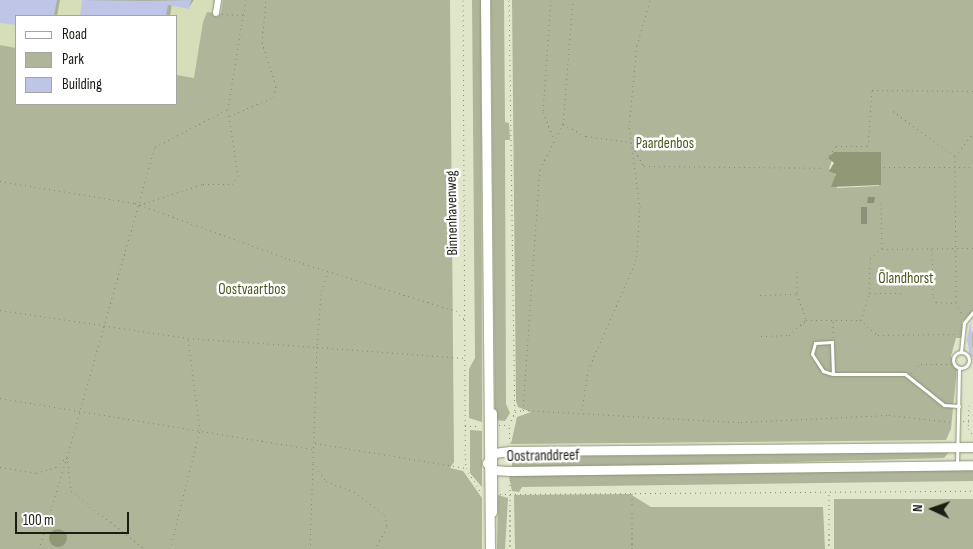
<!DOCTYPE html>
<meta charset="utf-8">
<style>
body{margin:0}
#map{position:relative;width:973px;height:549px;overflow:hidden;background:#dfe6c9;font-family:"Sofia Sans Condensed",sans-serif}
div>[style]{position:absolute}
.built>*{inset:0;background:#d5deb9}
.green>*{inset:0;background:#aeb599;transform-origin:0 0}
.water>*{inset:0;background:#909876}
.round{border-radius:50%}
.shadow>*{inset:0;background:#0003;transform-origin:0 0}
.building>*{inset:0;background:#bfc5e7}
.path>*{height:1px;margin-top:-0.5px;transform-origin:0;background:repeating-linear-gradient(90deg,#848975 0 1px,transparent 0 5px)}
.roads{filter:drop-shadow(0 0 1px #8d9378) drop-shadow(0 0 1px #8d9378)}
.lane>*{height:3px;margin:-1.5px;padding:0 1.5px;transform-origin:1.5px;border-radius:1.5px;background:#fff}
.lane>.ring{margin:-1.5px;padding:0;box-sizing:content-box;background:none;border:3px solid #fff;border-radius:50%}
.street>*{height:6px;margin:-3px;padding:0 3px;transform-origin:3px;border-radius:3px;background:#fff}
.secondary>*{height:9px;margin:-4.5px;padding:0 4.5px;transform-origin:4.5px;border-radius:4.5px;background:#fff}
span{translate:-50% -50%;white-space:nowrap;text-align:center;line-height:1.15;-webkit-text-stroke:5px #fff;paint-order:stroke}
.park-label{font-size:15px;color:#4d5720}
.street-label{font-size:15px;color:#1b1d13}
.legend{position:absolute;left:15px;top:15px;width:162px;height:90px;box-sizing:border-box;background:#fff;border:1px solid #a4a5a1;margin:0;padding:6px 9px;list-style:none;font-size:15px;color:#1b1d13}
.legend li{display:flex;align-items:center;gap:10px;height:25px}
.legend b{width:25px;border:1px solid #a4a5a1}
.north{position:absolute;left:908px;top:484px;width:50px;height:50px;-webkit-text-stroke:4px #fff;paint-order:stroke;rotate:273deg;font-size:14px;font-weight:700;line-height:20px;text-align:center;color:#1b1d13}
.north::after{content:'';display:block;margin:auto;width:18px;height:22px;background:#1b1d13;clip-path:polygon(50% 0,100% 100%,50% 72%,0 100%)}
.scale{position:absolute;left:15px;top:512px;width:114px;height:22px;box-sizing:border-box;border:2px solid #1b1d13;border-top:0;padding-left:6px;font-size:15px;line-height:18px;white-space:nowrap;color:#1b1d13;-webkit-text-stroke:4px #fff;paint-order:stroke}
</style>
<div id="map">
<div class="built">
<i style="clip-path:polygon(0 0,230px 0,214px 85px,176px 79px,176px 16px,16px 16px,16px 52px,0 49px)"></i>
</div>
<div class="green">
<i style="clip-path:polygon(223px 0,450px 0,454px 462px,450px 468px,463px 471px,482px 498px,482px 549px,0 549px,0 45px,16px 48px,16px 104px,176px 104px,176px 75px,194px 78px,203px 22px,207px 12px,221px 14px)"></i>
<i style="clip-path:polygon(472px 0,481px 0,482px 422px,469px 418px,469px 369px,475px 358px)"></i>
<i style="clip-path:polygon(491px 0,504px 0,505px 122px,509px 123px,510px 140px,505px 140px,506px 404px,510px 413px,505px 421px,495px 420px)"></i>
<i style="clip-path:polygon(evenodd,512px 0,973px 0,973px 311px,962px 322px,962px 338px,956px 338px,951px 356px,957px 368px,951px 429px,946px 440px,511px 444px,517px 417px,531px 412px,518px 407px,516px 401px,512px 0,881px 152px,879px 186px,837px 188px,835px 172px,829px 169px,832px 160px,881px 152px)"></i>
<i style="clip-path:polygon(470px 430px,482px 431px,482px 487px,470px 473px)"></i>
<i style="clip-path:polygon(949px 452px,944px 458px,512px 469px,512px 457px)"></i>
<i style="clip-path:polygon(956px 467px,973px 470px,973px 481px,522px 487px,519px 492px,512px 491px,509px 476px)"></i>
<i style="clip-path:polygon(630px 494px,651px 507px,823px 507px,825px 549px,515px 549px,514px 495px)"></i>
<i style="clip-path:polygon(498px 495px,508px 498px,505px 549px,497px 549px)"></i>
<i style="left:973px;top:499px;width:50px;height:139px;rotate:90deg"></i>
</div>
<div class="water">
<i style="clip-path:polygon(834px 152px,881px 152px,881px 185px,831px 187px,836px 174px,829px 171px,834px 163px,828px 158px)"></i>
<i class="round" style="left:49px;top:529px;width:18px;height:18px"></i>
</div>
<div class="shadow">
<i style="clip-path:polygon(0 0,60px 0,57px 16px,16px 16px,16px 24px,0 21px)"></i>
<i style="clip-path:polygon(83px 0,194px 0,189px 7px,172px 4px,170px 16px,81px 16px)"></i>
<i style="clip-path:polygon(875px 197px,874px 203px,867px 203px,868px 197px)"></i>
<i style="left:861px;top:207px;width:6px;height:17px"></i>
<i style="clip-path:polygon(973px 330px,973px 348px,969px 345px)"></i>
</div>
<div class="building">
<i style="clip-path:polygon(0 0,57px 0,54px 16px,16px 16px,16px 25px,0 23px)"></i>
<i style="clip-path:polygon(82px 0,146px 1px,191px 0,189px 9px,168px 5px,166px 16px,80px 16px)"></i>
<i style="clip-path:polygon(971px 321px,973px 356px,970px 356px,967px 339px)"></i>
</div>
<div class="path">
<i style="left:463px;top:0;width:449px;rotate:89.7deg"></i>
<i style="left:465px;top:449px;width:19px;rotate:87deg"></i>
<i style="left:466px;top:468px;width:28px;rotate:58deg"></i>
<i style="left:509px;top:0;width:411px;rotate:89.2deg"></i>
<i style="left:551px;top:0;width:112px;rotate:94.1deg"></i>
<i style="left:543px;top:112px;width:27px;rotate:68deg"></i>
<i style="left:244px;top:15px;width:15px;rotate:-86deg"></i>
<i style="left:893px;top:111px;width:77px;rotate:36deg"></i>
<i style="left:955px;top:156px;width:29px;rotate:-52deg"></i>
<i style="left:563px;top:124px;width:124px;rotate:-85.4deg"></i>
<i style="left:955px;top:156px;width:147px;rotate:89.6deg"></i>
<i style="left:884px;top:167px;width:89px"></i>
<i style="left:0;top:181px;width:137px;rotate:9.3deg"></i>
<i style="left:135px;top:203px;width:164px;rotate:20deg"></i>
<i style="left:289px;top:259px;width:175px;rotate:17.3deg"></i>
<i style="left:456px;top:311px;width:13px;rotate:45deg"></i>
<i style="left:881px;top:203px;width:46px;rotate:88.8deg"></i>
<i style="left:882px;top:249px;width:91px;rotate:-0.6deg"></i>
<i style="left:139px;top:205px;width:67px;rotate:-18.2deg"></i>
<i style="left:203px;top:184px;width:29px"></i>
<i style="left:232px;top:184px;width:10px;rotate:-53deg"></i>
<i style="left:238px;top:176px;width:61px;rotate:-98.5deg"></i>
<i style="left:229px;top:116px;width:49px;rotate:-22.9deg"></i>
<i style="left:274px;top:97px;width:11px;rotate:-80deg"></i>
<i style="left:276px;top:86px;width:46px;rotate:-107.7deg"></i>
<i style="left:262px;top:42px;width:42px;rotate:-84.6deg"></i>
<i style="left:932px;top:249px;width:48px;rotate:88.8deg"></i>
<i style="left:933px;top:297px;width:6px;rotate:59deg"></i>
<i style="left:936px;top:302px;width:20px;rotate:3deg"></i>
<i style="left:956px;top:303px;width:14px;rotate:60deg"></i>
<i style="left:328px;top:271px;width:24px;rotate:107deg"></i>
<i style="left:321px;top:294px;width:53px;rotate:94.3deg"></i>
<i style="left:317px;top:347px;width:148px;rotate:4.3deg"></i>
<i style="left:797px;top:272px;width:22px;rotate:90deg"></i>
<i style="left:797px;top:294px;width:27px;rotate:70deg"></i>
<i style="left:870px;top:293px;width:34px"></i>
<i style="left:760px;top:295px;width:36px;rotate:-2deg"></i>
<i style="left:0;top:310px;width:190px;rotate:8.5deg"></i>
<i style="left:188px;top:338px;width:129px;rotate:4deg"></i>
<i style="left:317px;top:347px;width:115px;rotate:92deg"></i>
<i style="left:313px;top:462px;width:23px;rotate:56deg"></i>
<i style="left:326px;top:481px;width:30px;rotate:21deg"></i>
<i style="left:354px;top:492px;width:39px;rotate:37deg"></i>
<i style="left:385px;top:515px;width:12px;rotate:81deg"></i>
<i style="left:387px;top:527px;width:25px;rotate:119deg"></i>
<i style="left:861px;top:320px;width:28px;rotate:-73deg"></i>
<i style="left:869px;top:293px;width:35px;rotate:-88deg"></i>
<i style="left:870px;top:258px;width:14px;rotate:-39deg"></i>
<i style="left:761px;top:336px;width:28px;rotate:-2deg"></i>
<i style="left:789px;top:335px;width:23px;rotate:-41deg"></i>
<i style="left:806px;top:320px;width:54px"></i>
<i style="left:860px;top:320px;width:23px;rotate:40deg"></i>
<i style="left:878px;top:335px;width:79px;rotate:-0.7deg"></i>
<i style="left:833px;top:337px;width:16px;rotate:-90deg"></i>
<i style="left:911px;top:373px;width:13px;rotate:-42deg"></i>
<i style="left:921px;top:364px;width:33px"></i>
<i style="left:0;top:398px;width:316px;rotate:9.3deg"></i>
<i style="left:969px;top:405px;width:24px;rotate:92deg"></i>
<i style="left:968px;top:429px;width:8px;rotate:50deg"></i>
<i style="left:523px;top:410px;width:242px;rotate:-86deg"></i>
<i style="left:540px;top:169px;width:51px;rotate:-62.9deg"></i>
<i style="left:563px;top:124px;width:26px;rotate:28deg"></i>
<i style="left:586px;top:136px;width:44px;rotate:7.8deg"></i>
<i style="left:630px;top:142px;width:28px;rotate:60deg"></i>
<i style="left:644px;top:166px;width:177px;rotate:0.6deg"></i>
<i style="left:821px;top:168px;width:27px;rotate:-56deg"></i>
<i style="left:836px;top:146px;width:32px"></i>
<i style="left:868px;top:146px;width:56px;rotate:-85.9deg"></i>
<i style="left:872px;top:90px;width:101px;rotate:0.6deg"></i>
<i style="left:582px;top:410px;width:40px;rotate:-81.5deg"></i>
<i style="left:588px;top:370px;width:119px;rotate:-66.2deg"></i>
<i style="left:636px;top:261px;width:53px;rotate:-85.7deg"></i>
<i style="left:640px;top:208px;width:83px;rotate:-97.6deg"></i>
<i style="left:629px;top:126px;width:81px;rotate:-84.4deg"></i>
<i style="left:637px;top:45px;width:47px;rotate:-73.9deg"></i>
<i style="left:963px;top:421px;width:10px;rotate:6deg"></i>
<i style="left:499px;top:425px;width:9px"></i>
<i style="left:465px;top:426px;width:15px"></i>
<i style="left:315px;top:443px;width:153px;rotate:9.4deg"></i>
<i style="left:510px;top:443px;width:18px;rotate:-93deg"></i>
<i style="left:509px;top:425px;width:14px;rotate:-65deg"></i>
<i style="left:515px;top:412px;width:8px;rotate:-14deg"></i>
<i style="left:523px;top:410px;width:218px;rotate:3.2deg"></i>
<i style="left:741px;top:422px;width:148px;rotate:-2.7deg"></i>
<i style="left:889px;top:415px;width:63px;rotate:6.3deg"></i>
<i style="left:0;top:467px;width:36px;rotate:9deg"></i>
<i style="left:36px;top:473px;width:21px;rotate:-17deg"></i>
<i style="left:56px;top:467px;width:15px;rotate:-42deg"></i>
<i style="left:67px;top:457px;width:322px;rotate:-74.2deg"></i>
<i style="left:155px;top:147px;width:82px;rotate:-27.5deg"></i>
<i style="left:228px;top:109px;width:95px;rotate:-80.9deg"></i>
<i style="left:243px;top:15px;width:21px;rotate:-177deg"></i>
<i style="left:510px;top:480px;width:69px;rotate:90deg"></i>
<i style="left:632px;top:493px;width:56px;rotate:90deg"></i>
<i style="left:500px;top:494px;width:473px;rotate:-0.4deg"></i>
<i style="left:829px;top:494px;width:55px;rotate:90deg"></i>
<i style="left:39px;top:549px;width:96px;rotate:-73.1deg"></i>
<i style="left:67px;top:457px;width:34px;rotate:83deg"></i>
<i style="left:71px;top:491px;width:94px;rotate:38.1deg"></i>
<i style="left:170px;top:549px;width:123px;rotate:-75.9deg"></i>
<i style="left:200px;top:430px;width:92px;rotate:-97.5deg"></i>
<i style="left:310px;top:549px;width:87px;rotate:-88deg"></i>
</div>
<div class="roads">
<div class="lane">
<i class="ring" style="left:953px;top:352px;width:13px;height:13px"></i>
<i style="left:961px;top:352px;width:29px;rotate:-84deg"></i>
<i style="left:964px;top:323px;width:14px;rotate:-51deg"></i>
<i style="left:833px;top:374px;width:32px;rotate:-92deg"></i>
<i style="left:832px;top:342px;width:17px;rotate:177deg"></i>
<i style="left:815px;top:343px;width:11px;rotate:105deg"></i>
<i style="left:812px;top:354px;width:20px;rotate:57deg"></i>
<i style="left:823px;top:371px;width:6px;rotate:18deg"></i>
<i style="left:829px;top:373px;width:4px;rotate:14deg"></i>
<i style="left:833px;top:374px;width:72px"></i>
<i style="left:905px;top:374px;width:50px;rotate:38.5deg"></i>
<i style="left:944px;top:405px;width:15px;rotate:4deg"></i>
<i style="left:957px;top:465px;width:97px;rotate:-88.8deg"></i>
</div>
<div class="street">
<i style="left:216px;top:13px;width:13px;rotate:-81deg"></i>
</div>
<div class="secondary">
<i style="left:485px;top:0;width:549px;rotate:89.48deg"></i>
<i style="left:492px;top:413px;width:99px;rotate:90deg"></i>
<i style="left:487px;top:463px;width:12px;rotate:-55deg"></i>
<i style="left:494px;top:453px;width:16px;rotate:-7deg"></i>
<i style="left:510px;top:451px;width:463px;rotate:-0.5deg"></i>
<i style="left:487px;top:463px;width:10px;rotate:45deg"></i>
<i style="left:494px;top:470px;width:16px;rotate:4deg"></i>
<i style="left:510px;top:471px;width:463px;rotate:-0.7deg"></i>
</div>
</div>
<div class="park-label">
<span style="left:665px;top:144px">Paardenbos</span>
<span style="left:906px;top:279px">Ölandhorst</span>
<span style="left:252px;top:290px">Oostvaartbos</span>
</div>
<div class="street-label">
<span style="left:452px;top:213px;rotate:-91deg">Binnenhavenweg</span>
<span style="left:543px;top:456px;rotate:-1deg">Oostranddreef</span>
</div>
<ul class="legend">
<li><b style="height:6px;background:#fff"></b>Road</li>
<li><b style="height:14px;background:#aeb599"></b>Park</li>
<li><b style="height:14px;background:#bfc5e7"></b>Building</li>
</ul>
<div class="north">N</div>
<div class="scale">100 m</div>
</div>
